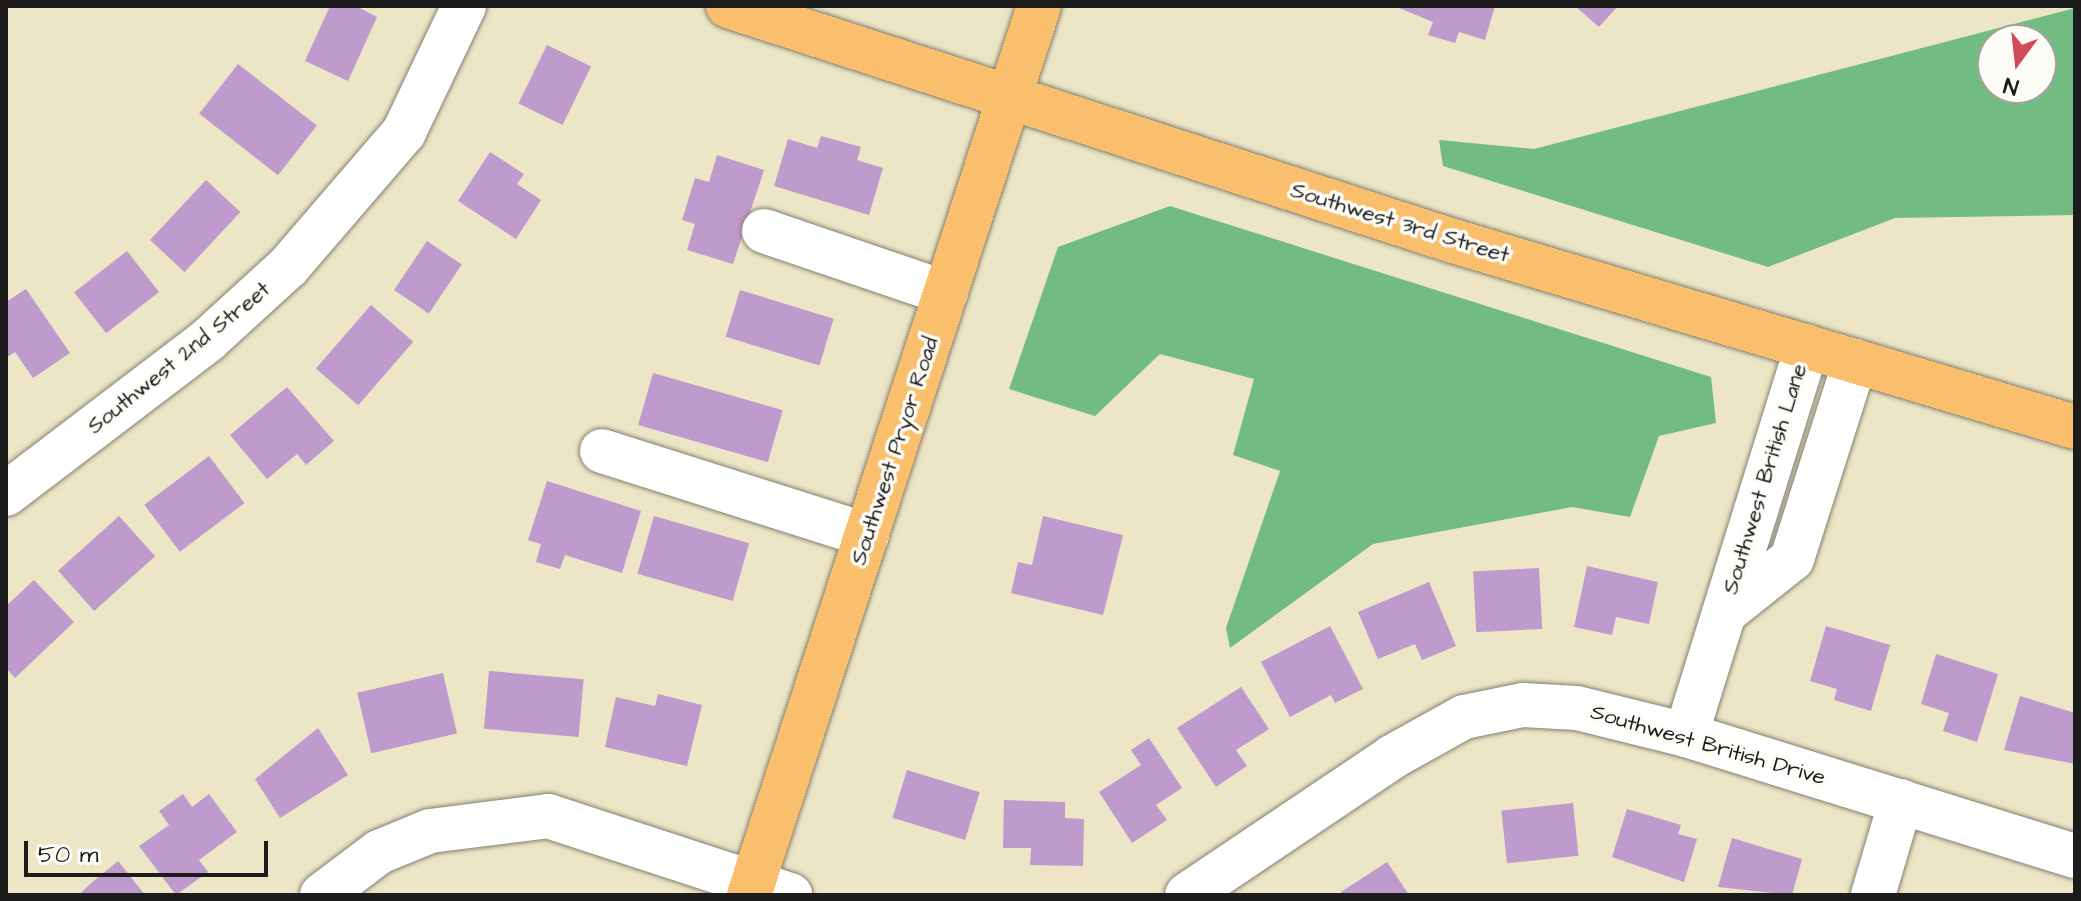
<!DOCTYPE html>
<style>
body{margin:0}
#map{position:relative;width:2081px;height:901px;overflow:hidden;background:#ece5c6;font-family:"Architects Daughter",sans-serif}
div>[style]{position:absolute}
.forest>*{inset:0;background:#72bc83}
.building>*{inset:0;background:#bf9acd;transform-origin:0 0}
.roads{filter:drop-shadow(0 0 2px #848071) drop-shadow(0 0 2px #848071)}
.minor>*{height:44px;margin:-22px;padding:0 22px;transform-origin:22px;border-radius:22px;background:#fff}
.major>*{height:44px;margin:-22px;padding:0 22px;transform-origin:22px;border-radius:22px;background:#f9bf6d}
span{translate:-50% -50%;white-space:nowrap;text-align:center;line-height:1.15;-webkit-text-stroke:7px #fdfcf7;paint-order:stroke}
.street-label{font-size:22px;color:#1c1c1c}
.frame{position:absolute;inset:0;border:8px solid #1c1c1c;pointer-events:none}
.north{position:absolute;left:1977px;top:24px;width:80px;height:80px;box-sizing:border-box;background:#fdfcf7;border:2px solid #a3a29f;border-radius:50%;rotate:195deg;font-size:22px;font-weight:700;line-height:32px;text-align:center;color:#1c1c1c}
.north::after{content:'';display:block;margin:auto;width:28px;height:36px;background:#d1495b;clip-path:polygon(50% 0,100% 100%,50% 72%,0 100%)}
.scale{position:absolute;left:24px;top:841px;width:244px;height:36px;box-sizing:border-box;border:4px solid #1c1c1c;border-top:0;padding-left:10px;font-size:24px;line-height:28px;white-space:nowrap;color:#1c1c1c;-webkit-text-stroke:6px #fdfcf7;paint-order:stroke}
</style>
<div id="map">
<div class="forest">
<i style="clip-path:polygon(evenodd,2075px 8px,2075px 215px,1895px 218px,1768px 267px,1443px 166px,1439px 140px,1534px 149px,2075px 8px,1993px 40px,2041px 40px,2041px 88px,1993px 88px,1993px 40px)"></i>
<i style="clip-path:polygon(1170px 206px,1711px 377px,1716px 423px,1659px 436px,1630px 517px,1572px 507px,1373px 544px,1230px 648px,1226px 628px,1280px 471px,1233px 455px,1254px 379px,1160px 354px,1095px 416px,1009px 389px,1058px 247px)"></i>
</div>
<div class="building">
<i style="clip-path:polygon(330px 6px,356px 6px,377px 17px,348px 81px,305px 61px)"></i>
<i style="clip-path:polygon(1394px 6px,1495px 6px,1485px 40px,1459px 32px,1455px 43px,1428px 35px,1433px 22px)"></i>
<i style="clip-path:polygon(1575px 6px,1618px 6px,1599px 27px)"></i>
<i style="left:547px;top:45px;width:49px;height:65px;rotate:26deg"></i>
<i style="left:238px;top:64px;width:100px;height:63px;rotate:38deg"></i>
<i style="clip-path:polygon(821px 136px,861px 147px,857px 160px,883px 168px,869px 215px,774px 186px,788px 139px,817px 148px)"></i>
<i style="clip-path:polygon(490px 152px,524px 174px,517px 184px,541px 200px,516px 239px,458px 201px)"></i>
<i style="clip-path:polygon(717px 155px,764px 170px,733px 264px,687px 250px,695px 224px,682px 220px,695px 178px,709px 182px)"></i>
<i style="left:206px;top:180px;width:47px;height:82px;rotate:43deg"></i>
<i style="left:427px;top:241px;width:42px;height:59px;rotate:34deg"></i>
<i style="left:127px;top:251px;width:52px;height:67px;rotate:52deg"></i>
<i style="clip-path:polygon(26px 289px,70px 353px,33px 378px,15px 352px,6px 358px,6px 302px)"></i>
<i style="left:740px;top:290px;width:98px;height:49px;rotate:17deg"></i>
<i style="left:371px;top:305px;width:56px;height:84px;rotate:41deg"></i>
<i style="left:653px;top:373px;width:135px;height:54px;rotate:16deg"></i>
<i style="clip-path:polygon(287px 387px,334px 441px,306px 465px,297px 454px,267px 479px,230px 435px)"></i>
<i style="left:209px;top:456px;width:59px;height:81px;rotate:53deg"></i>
<i style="clip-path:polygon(547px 481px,641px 511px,622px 573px,565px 555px,560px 569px,536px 562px,541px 544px,528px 540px)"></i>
<i style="left:119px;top:516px;width:54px;height:82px;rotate:48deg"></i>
<i style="left:654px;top:516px;width:99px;height:60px;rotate:16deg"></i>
<i style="clip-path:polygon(1043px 516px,1123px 535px,1103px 615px,1011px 593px,1018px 562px,1032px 565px)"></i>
<i style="clip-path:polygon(1587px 566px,1658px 582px,1649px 624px,1616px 617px,1612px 635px,1574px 627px)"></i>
<i style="left:1539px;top:568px;width:61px;height:66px;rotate:87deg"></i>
<i style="clip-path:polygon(34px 580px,74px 622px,15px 678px,6px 668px,6px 606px)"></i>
<i style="clip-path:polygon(1429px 582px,1456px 646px,1422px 660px,1415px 644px,1378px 659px,1358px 612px)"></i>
<i style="clip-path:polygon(1330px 626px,1363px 689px,1335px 703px,1331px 695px,1290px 717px,1261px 662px)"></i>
<i style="clip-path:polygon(1826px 626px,1890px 645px,1871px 711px,1834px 700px,1837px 689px,1810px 681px)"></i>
<i style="clip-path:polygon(1936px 654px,1998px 674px,1977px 742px,1943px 731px,1949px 713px,1921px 704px)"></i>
<i style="left:489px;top:671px;width:95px;height:58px;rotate:5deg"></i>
<i style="left:443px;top:673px;width:62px;height:88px;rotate:77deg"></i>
<i style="clip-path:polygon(1241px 687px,1269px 729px,1236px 750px,1247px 766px,1216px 787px,1177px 728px)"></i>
<i style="clip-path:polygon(658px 694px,702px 705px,687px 766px,605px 747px,616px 697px,655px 706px)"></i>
<i style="clip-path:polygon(2020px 696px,2075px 713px,2075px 764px,2004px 750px)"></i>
<i style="clip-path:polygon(318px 728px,348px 775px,280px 818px,255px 779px)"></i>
<i style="clip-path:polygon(1149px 738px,1182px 788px,1156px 805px,1167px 820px,1132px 843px,1099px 792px,1141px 765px,1131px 750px)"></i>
<i style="left:907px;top:770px;width:76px;height:50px;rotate:17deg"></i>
<i style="clip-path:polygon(183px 794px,192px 807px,209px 794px,237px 832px,199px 860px,208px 872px,176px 895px,139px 846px,169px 825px,159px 811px)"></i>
<i style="clip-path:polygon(1004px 800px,1065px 802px,1065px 818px,1084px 819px,1083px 866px,1030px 865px,1031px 848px,1003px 848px)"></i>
<i style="left:1573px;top:803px;width:53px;height:72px;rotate:84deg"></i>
<i style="clip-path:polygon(1627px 809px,1681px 825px,1678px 834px,1697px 839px,1684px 882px,1612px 857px)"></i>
<i style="clip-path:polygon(1732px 838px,1802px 859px,1792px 895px,1718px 887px)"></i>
<i style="clip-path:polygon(118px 861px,145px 895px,79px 895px,90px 884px)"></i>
<i style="clip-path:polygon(1387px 862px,1409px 895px,1343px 895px,1341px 892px)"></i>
</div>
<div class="roads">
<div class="minor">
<i style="left:764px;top:231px;width:192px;rotate:18.8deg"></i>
<i style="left:602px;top:451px;width:278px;rotate:17.6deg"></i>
<i style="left:6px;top:494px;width:254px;rotate:-37.3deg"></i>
<i style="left:208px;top:340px;width:108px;rotate:-42.4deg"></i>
<i style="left:288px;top:267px;width:178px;rotate:-49.3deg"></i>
<i style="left:404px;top:132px;width:140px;rotate:-64.5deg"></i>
<i style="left:1724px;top:613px;width:87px;rotate:-38.5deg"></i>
<i style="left:1792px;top:559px;width:208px;rotate:-72.3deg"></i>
<i style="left:1686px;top:735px;width:407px;rotate:-72.7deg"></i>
<i style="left:322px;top:895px;width:71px;rotate:-37deg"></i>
<i style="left:379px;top:852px;width:55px;rotate:-22.4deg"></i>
<i style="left:430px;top:831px;width:119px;rotate:-7.2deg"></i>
<i style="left:548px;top:816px;width:255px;rotate:18.1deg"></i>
<i style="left:1187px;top:895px;width:247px;rotate:-33.9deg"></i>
<i style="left:1392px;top:757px;width:82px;rotate:-29.1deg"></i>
<i style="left:1464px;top:717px;width:60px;rotate:-11.5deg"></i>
<i style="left:1523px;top:705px;width:54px;rotate:3.2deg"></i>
<i style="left:1577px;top:708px;width:112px;rotate:13.9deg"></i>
<i style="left:1686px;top:735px;width:407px;rotate:17.3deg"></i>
<i style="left:1873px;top:895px;width:98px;rotate:-73.4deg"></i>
</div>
<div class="major">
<i style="left:728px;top:6px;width:759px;rotate:17.96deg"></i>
<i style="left:1450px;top:240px;width:652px;rotate:16.66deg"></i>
<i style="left:749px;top:895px;width:935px;rotate:-71.93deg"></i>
</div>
</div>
<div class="street-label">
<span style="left:1400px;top:223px;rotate:17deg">Southwest 3rd Street</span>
<span style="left:179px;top:358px;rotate:-39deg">Southwest 2nd Street</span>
<span style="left:895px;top:451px;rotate:-72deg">Southwest Pryor Road</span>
<span style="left:1765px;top:479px;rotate:-73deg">Southwest British Lane</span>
<span style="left:1708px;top:745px;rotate:16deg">Southwest British Drive</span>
</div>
<div class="frame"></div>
<div class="north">N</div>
<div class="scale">50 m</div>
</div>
